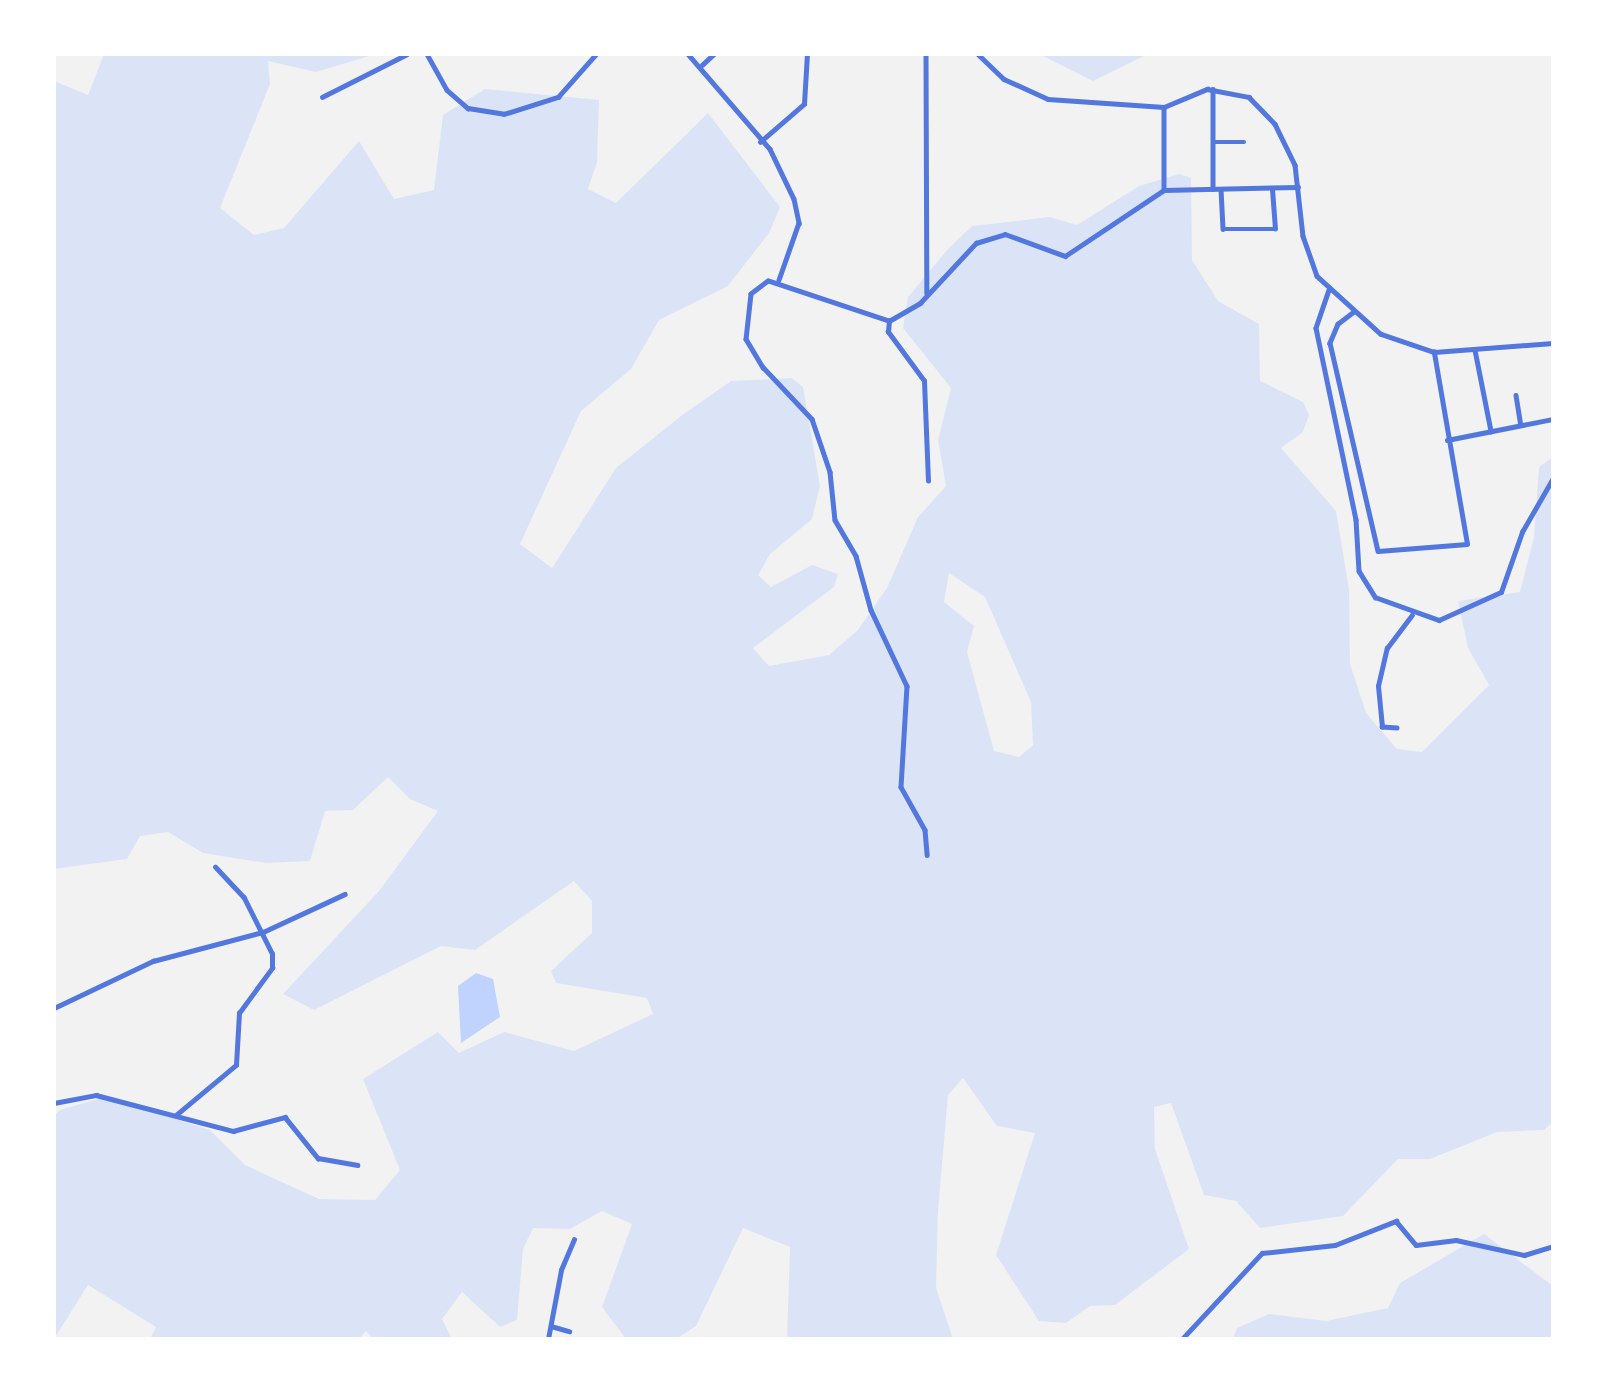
<!DOCTYPE html>
<style>
body{margin:0}
#map{position:relative;width:1607px;height:1393px;overflow:hidden;background:#f2f2f2;font-family:"Crimson Pro",serif}
div>[style]{position:absolute}
.green>*{inset:0;background:#dbe4f7}
.water>*{inset:0;background:#bfd3fe}
.minor>*{height:4.5px;margin:-2.25px;padding:0 2.25px;transform-origin:2.25px;border-radius:2.25px;background:#5277de}
span{translate:-50% -50%;white-space:nowrap;text-align:center;line-height:1.15;-webkit-text-stroke:6px #fff;paint-order:stroke}
.frame{position:absolute;inset:0;border:56px solid #fff;pointer-events:none}
</style>
<div id="map">
<div class="green">
<i style="clip-path:polygon(evenodd,104px 54px,376px 54px,316px 72px,268px 61px,270px 84px,220px 208px,254px 235px,284px 228px,359px 141px,394px 199px,434px 190px,443px 115px,485px 89px,599px 100px,597px 162px,588px 189px,616px 203px,708px 113px,780px 207px,769px 233px,728px 286px,659px 320px,631px 369px,581px 411px,520px 544px,552px 568px,616px 468px,681px 416px,731px 381px,792px 378px,803px 387px,820px 486px,812px 519px,770px 554px,758px 575px,771px 587px,812px 565px,838px 574px,834px 587px,753px 648px,769px 666px,829px 655px,858px 630px,887px 588px,918px 517px,946px 486px,938px 440px,951px 388px,903px 328px,908px 297px,948px 249px,972px 226px,1050px 217px,1077px 225px,1139px 186px,1179px 174px,1191px 178px,1192px 260px,1218px 301px,1259px 324px,1260px 381px,1303px 402px,1309px 415px,1303px 432px,1281px 448px,1336px 511px,1349px 589px,1350px 664px,1366px 713px,1397px 749px,1422px 752px,1489px 685px,1468px 648px,1458px 601px,1520px 592px,1534px 537px,1539px 467px,1553px 457px,1553px 1122px,1544px 1130px,1497px 1132px,1430px 1159px,1398px 1159px,1343px 1216px,1260px 1228px,1236px 1201px,1204px 1195px,1171px 1103px,1154px 1107px,1155px 1149px,1189px 1249px,1115px 1305px,1090px 1306px,1066px 1323px,1039px 1321px,996px 1255px,1035px 1133px,997px 1126px,963px 1078px,948px 1095px,938px 1211px,936px 1288px,953px 1339px,787px 1339px,790px 1247px,743px 1228px,696px 1326px,676px 1339px,626px 1339px,602px 1307px,632px 1224px,602px 1211px,570px 1229px,533px 1228px,523px 1249px,517px 1320px,500px 1327px,462px 1292px,442px 1319px,452px 1339px,373px 1339px,366px 1331px,359px 1339px,150px 1339px,156px 1327px,88px 1285px,54px 1339px,54px 1116px,60px 1110px,105px 1097px,210px 1130px,245px 1165px,319px 1199px,375px 1200px,400px 1170px,363px 1079px,438px 1032px,459px 1053px,504px 1032px,574px 1051px,653px 1014px,647px 998px,556px 983px,551px 971px,592px 933px,592px 901px,574px 881px,475px 950px,441px 946px,314px 1010px,283px 994px,379px 891px,438px 811px,410px 799px,388px 777px,353px 810px,325px 811px,310px 861px,266px 863px,203px 853px,168px 832px,140px 836px,127px 859px,54px 869px,54px 81px,88px 95px,104px 54px,949px 573px,985px 597px,1031px 702px,1033px 745px,1019px 757px,994px 751px,967px 652px,974px 626px,944px 602px,949px 573px)"></i>
<i style="clip-path:polygon(1039px 54px,1148px 54px,1093px 81px)"></i>
<i style="clip-path:polygon(1484px 1234px,1553px 1286px,1553px 1339px,1233px 1339px,1237px 1328px,1269px 1314px,1326px 1321px,1388px 1308px,1400px 1283px)"></i>
</div>
<div class="water">
<i style="clip-path:polygon(476px 973px,493px 979px,500px 1017px,461px 1043px,458px 986px)"></i>
</div>
<div class="minor">
<i style="left:427px;top:54px;width:41px;rotate:60.9deg"></i>
<i style="left:447px;top:90px;width:28px;rotate:41deg"></i>
<i style="left:468px;top:108px;width:36px;rotate:9deg"></i>
<i style="left:504px;top:114px;width:57px;rotate:-17.5deg"></i>
<i style="left:558px;top:97px;width:57px;rotate:-48.5deg"></i>
<i style="left:688px;top:54px;width:125px;rotate:49.2deg"></i>
<i style="left:770px;top:149px;width:55px;rotate:64.4deg"></i>
<i style="left:794px;top:199px;width:25px;rotate:78deg"></i>
<i style="left:799px;top:223px;width:60px;rotate:109.3deg"></i>
<i style="left:926px;top:54px;width:239px;rotate:89.8deg"></i>
<i style="left:978px;top:54px;width:36px;rotate:44deg"></i>
<i style="left:1004px;top:79px;width:48px;rotate:24.4deg"></i>
<i style="left:1048px;top:99px;width:116px;rotate:3.9deg"></i>
<i style="left:1164px;top:107px;width:47px;rotate:-22.7deg"></i>
<i style="left:1207px;top:89px;width:43px;rotate:10.8deg"></i>
<i style="left:1249px;top:97px;width:37px;rotate:46deg"></i>
<i style="left:1275px;top:124px;width:46px;rotate:64deg"></i>
<i style="left:1295px;top:165px;width:71px;rotate:83.6deg"></i>
<i style="left:1303px;top:236px;width:42px;rotate:70.7deg"></i>
<i style="left:1317px;top:276px;width:86px;rotate:42.2deg"></i>
<i style="left:1381px;top:334px;width:56px;rotate:18.8deg"></i>
<i style="left:1434px;top:352px;width:119px;rotate:-4.3deg"></i>
<i style="left:702px;top:65px;width:16px;rotate:-43deg"></i>
<i style="left:1213px;top:89px;width:100px;rotate:90deg"></i>
<i style="left:322px;top:97px;width:95px;rotate:-26.8deg"></i>
<i style="left:1164px;top:107px;width:83px;rotate:90deg"></i>
<i style="left:760px;top:142px;width:58px;rotate:-40.8deg"></i>
<i style="left:804px;top:104px;width:50px;rotate:-86.6deg"></i>
<i style="left:1213px;top:142px;width:31px"></i>
<i style="left:1221px;top:189px;width:40px;rotate:87.1deg"></i>
<i style="left:1223px;top:229px;width:52px"></i>
<i style="left:1275px;top:229px;width:40px;rotate:-94.3deg"></i>
<i style="left:1329px;top:290px;width:40px;rotate:108.9deg"></i>
<i style="left:1316px;top:328px;width:196px;rotate:78.2deg"></i>
<i style="left:1356px;top:520px;width:51px;rotate:86.6deg"></i>
<i style="left:1359px;top:571px;width:31px;rotate:58deg"></i>
<i style="left:1375px;top:597px;width:68px;rotate:19.8deg"></i>
<i style="left:1439px;top:620px;width:68px;rotate:-24.3deg"></i>
<i style="left:1501px;top:592px;width:64px;rotate:-70.7deg"></i>
<i style="left:1522px;top:532px;width:62px;rotate:-60.1deg"></i>
<i style="left:1354px;top:312px;width:20px;rotate:143deg"></i>
<i style="left:1338px;top:324px;width:21px;rotate:113deg"></i>
<i style="left:1330px;top:343px;width:213px;rotate:77deg"></i>
<i style="left:1378px;top:551px;width:89px;rotate:-4.5deg"></i>
<i style="left:1467px;top:544px;width:195px;rotate:-99.8deg"></i>
<i style="left:889px;top:321px;width:127px;rotate:-161.7deg"></i>
<i style="left:768px;top:281px;width:21px;rotate:143deg"></i>
<i style="left:751px;top:294px;width:45px;rotate:96.3deg"></i>
<i style="left:746px;top:339px;width:33px;rotate:59deg"></i>
<i style="left:763px;top:367px;width:71px;rotate:46.7deg"></i>
<i style="left:812px;top:419px;width:56px;rotate:71.2deg"></i>
<i style="left:830px;top:472px;width:48px;rotate:84.1deg"></i>
<i style="left:835px;top:520px;width:42px;rotate:59.7deg"></i>
<i style="left:856px;top:556px;width:56px;rotate:74.5deg"></i>
<i style="left:871px;top:610px;width:84px;rotate:64.7deg"></i>
<i style="left:907px;top:686px;width:101px;rotate:93.4deg"></i>
<i style="left:901px;top:787px;width:49px;rotate:60.8deg"></i>
<i style="left:925px;top:830px;width:25px;rotate:85deg"></i>
<i style="left:1475px;top:350px;width:83px;rotate:78.8deg"></i>
<i style="left:1516px;top:395px;width:30px;rotate:81deg"></i>
<i style="left:1447px;top:440px;width:108px;rotate:-11.2deg"></i>
<i style="left:928px;top:481px;width:100px;rotate:-92.3deg"></i>
<i style="left:924px;top:381px;width:61px;rotate:-126.3deg"></i>
<i style="left:888px;top:332px;width:11px;rotate:-85deg"></i>
<i style="left:889px;top:321px;width:36px;rotate:-30deg"></i>
<i style="left:920px;top:303px;width:82px;rotate:-47deg"></i>
<i style="left:976px;top:243px;width:30px;rotate:-17deg"></i>
<i style="left:1005px;top:234px;width:64px;rotate:20.1deg"></i>
<i style="left:1065px;top:256px;width:119px;rotate:-33.7deg"></i>
<i style="left:1164px;top:190px;width:134px;rotate:-1.3deg"></i>
<i style="left:1397px;top:728px;width:15px;rotate:-176deg"></i>
<i style="left:1382px;top:727px;width:41px;rotate:-95.6deg"></i>
<i style="left:1378px;top:686px;width:39px;rotate:-77deg"></i>
<i style="left:1387px;top:648px;width:41px;rotate:-52.9deg"></i>
<i style="left:54px;top:1008px;width:110px;rotate:-25.4deg"></i>
<i style="left:153px;top:961px;width:114px;rotate:-14.8deg"></i>
<i style="left:263px;top:932px;width:90px;rotate:-24.9deg"></i>
<i style="left:54px;top:1103px;width:43px;rotate:-10.8deg"></i>
<i style="left:96px;top:1095px;width:142px;rotate:14.7deg"></i>
<i style="left:233px;top:1131px;width:54px;rotate:-15.1deg"></i>
<i style="left:285px;top:1117px;width:53px;rotate:51.2deg"></i>
<i style="left:318px;top:1158px;width:40px;rotate:10deg"></i>
<i style="left:176px;top:1115px;width:78px;rotate:-39.8deg"></i>
<i style="left:236px;top:1065px;width:52px;rotate:-86.7deg"></i>
<i style="left:239px;top:1013px;width:56px;rotate:-53.7deg"></i>
<i style="left:272px;top:968px;width:14px;rotate:-90deg"></i>
<i style="left:272px;top:954px;width:63px;rotate:-116.6deg"></i>
<i style="left:244px;top:898px;width:42px;rotate:-133.1deg"></i>
<i style="left:551px;top:1326px;width:19px;rotate:16deg"></i>
<i style="left:548px;top:1339px;width:70px;rotate:-79.3deg"></i>
<i style="left:561px;top:1270px;width:33px;rotate:-67deg"></i>
<i style="left:1182px;top:1339px;width:117px;rotate:-47.1deg"></i>
<i style="left:1262px;top:1253px;width:73px;rotate:-6.3deg"></i>
<i style="left:1335px;top:1245px;width:66px;rotate:-21.5deg"></i>
<i style="left:1396px;top:1221px;width:31px;rotate:50deg"></i>
<i style="left:1416px;top:1245px;width:40px;rotate:-7.1deg"></i>
<i style="left:1456px;top:1240px;width:70px;rotate:12.4deg"></i>
<i style="left:1524px;top:1255px;width:30px;rotate:-17deg"></i>
</div>
<div class="frame"></div>
</div>
